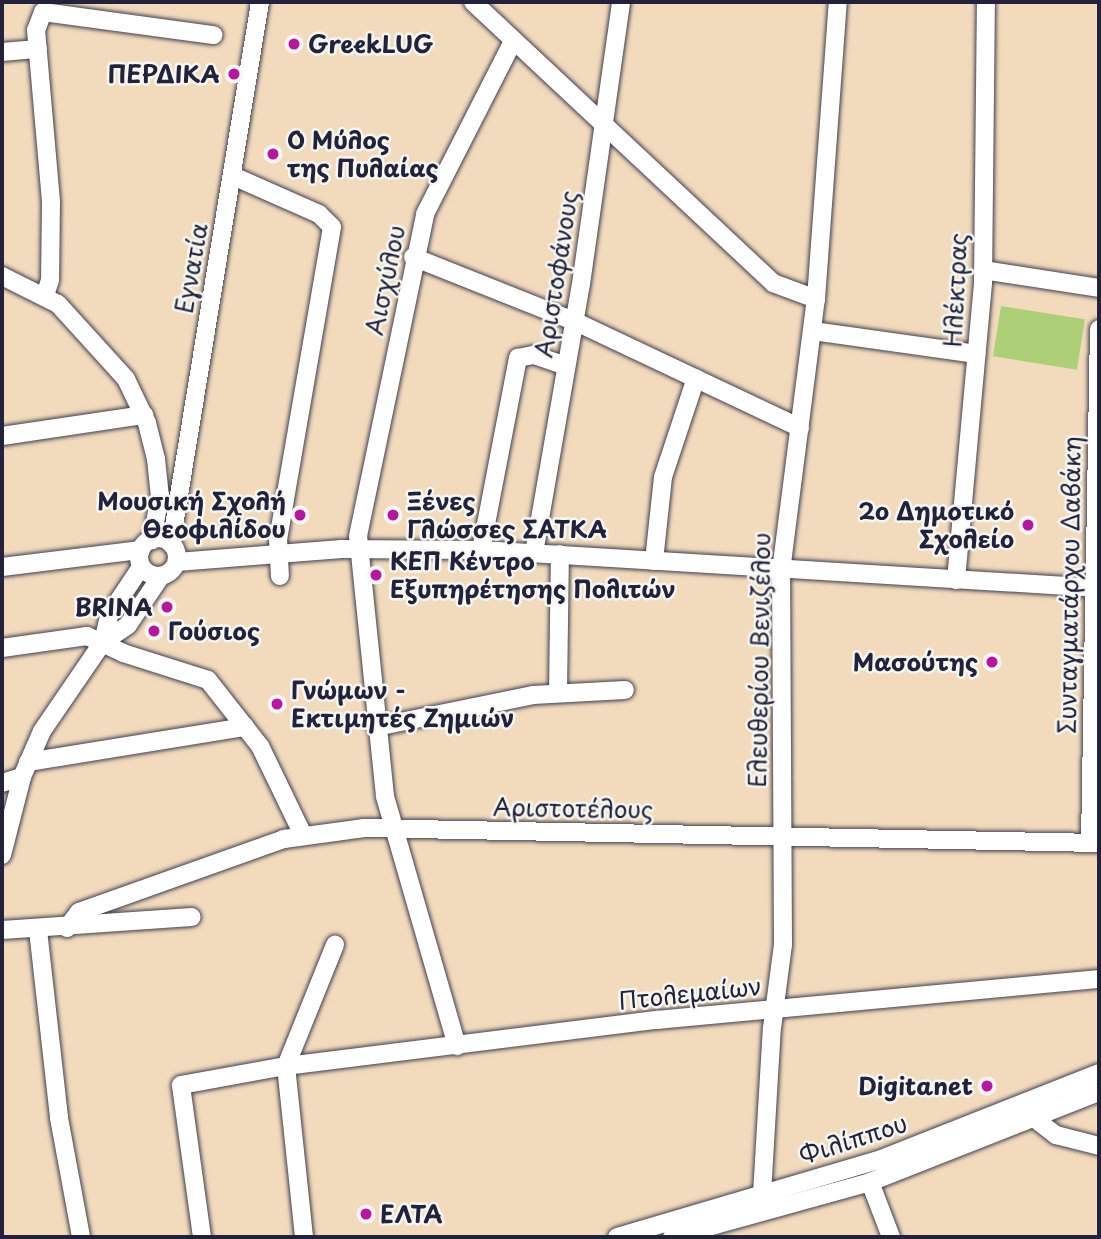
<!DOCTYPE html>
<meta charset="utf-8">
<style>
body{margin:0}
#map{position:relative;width:1101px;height:1239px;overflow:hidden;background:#f2dbbd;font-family:"Playpen Sans",sans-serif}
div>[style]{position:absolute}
.green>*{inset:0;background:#adcf77;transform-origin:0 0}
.roads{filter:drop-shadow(0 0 2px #413e4e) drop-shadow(0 0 2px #413e4e)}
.minor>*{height:18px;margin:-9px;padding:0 9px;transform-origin:9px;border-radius:9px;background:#fff}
.minor>.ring{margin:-9px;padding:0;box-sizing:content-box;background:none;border:18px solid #fff;border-radius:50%}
.dots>*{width:19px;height:19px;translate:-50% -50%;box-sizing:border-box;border:4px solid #f6f6f2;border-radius:50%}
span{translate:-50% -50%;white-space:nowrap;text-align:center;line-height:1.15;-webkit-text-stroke:5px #f6f6f2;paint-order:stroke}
.poi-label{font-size:24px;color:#22223b;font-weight:700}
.left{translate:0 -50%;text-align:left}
.right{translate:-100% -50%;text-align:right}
.street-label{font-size:24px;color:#22223b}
.frame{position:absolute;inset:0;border:4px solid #22223b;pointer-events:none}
</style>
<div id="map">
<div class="green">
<i style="left:1001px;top:306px;width:85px;height:51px;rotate:9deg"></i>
</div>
<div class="roads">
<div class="minor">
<i style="left:473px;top:2px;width:411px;rotate:43.1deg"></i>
<i style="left:773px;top:283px;width:46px;rotate:20.4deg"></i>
<i style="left:43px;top:12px;width:19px;rotate:111deg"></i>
<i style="left:36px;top:30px;width:173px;rotate:85deg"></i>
<i style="left:51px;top:202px;width:78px;rotate:90.7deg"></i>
<i style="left:50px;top:280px;width:16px;rotate:108deg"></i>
<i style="left:43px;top:12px;width:172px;rotate:7.7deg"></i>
<i style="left:2px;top:52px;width:36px;rotate:-5deg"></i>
<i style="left:233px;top:176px;width:94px;rotate:23.8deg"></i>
<i style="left:319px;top:214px;width:18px;rotate:45deg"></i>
<i style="left:332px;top:227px;width:317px;rotate:99.8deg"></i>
<i style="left:278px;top:539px;width:37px;rotate:87deg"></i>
<i style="left:413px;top:257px;width:173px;rotate:21.7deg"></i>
<i style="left:574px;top:321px;width:250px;rotate:25.3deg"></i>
<i style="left:983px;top:270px;width:117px;rotate:8.8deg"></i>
<i style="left:2px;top:276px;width:63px;rotate:26.6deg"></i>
<i style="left:58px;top:304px;width:101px;rotate:47.8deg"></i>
<i style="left:126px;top:379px;width:49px;rotate:64.5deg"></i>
<i style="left:147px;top:423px;width:37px;rotate:76deg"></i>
<i style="left:156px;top:459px;width:36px;rotate:84deg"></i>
<i style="left:160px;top:495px;width:46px;rotate:100.1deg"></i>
<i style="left:813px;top:331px;width:165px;rotate:8deg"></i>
<i style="left:2px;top:436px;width:144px;rotate:-8.4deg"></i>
<i class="ring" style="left:139px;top:538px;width:20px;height:20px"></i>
<i style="left:171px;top:544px;width:549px;rotate:-80.67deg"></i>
<i style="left:481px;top:550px;width:196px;rotate:-79.1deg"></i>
<i style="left:518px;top:358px;width:16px;rotate:-11deg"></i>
<i style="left:534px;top:355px;width:34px;rotate:19deg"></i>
<i style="left:534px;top:553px;width:273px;rotate:-80.1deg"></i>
<i style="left:581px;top:284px;width:285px;rotate:-81.9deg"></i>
<i style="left:654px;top:561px;width:84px;rotate:-83.9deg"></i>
<i style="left:663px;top:477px;width:104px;rotate:-71.6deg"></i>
<i style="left:177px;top:562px;width:165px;rotate:-4.5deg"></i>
<i style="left:341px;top:549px;width:140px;rotate:0.4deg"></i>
<i style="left:481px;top:550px;width:619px;rotate:3.52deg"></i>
<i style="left:2px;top:567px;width:140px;rotate:-7deg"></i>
<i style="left:956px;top:580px;width:300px;rotate:-84.8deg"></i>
<i style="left:983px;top:281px;width:279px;rotate:-89.4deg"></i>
<i style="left:103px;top:642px;width:28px;rotate:-77deg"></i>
<i style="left:109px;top:615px;width:58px;rotate:-56.3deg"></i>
<i style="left:2px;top:648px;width:86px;rotate:-8deg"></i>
<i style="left:87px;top:636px;width:40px;rotate:25deg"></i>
<i style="left:123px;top:653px;width:89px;rotate:17.6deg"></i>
<i style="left:208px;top:680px;width:84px;rotate:51.8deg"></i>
<i style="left:260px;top:746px;width:99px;rotate:64.2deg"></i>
<i style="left:558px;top:693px;width:139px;rotate:-89.2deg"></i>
<i style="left:376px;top:727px;width:160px;rotate:-11.5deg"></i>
<i style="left:533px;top:695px;width:92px;rotate:-3.1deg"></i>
<i style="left:28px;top:762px;width:220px;rotate:-9.2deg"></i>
<i style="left:2px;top:783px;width:21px;rotate:-17deg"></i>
<i style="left:1090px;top:843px;width:514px;rotate:-89deg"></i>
<i style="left:2px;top:855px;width:81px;rotate:-75.6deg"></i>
<i style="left:22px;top:777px;width:50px;rotate:-66.5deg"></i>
<i style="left:42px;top:731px;width:108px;rotate:-55.6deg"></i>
<i style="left:103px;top:642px;width:30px;rotate:-34deg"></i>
<i style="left:128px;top:625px;width:59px;rotate:-56deg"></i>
<i style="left:67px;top:928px;width:20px;rotate:-53deg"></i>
<i style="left:79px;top:912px;width:218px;rotate:-19.6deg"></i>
<i style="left:284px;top:839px;width:81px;rotate:-7.8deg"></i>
<i style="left:364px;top:828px;width:735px;rotate:1.17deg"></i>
<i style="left:2px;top:930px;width:190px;rotate:-3.9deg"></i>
<i style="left:38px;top:930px;width:189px;rotate:83.6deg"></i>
<i style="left:59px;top:1118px;width:121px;rotate:79.5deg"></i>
<i style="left:457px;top:1046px;width:260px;rotate:-106.1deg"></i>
<i style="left:385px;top:796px;width:261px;rotate:-95.9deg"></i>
<i style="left:358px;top:536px;width:329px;rotate:-78.2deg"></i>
<i style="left:425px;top:214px;width:194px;rotate:-63deg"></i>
<i style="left:1034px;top:1118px;width:28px;rotate:38deg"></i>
<i style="left:1056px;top:1135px;width:44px;rotate:14.3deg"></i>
<i style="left:870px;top:1182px;width:59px;rotate:69.1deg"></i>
<i style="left:762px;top:1194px;width:166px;rotate:-86.6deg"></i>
<i style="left:772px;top:1028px;width:84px;rotate:-82.5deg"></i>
<i style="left:783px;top:945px;width:374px;rotate:-90.3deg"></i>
<i style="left:781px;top:571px;width:274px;rotate:-82.7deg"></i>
<i style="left:816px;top:299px;width:298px;rotate:-85.8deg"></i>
<i style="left:202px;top:1237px;width:153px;rotate:-97.9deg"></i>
<i style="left:181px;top:1085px;width:107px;rotate:-10.3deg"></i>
<i style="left:286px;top:1066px;width:131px;rotate:-68deg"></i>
<i style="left:304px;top:1237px;width:172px;rotate:-96deg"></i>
<i style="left:286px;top:1066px;width:374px;rotate:-7.1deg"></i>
<i style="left:657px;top:1020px;width:444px;rotate:-5.3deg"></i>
<i style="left:617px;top:1237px;width:270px;rotate:-16.4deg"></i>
<i style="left:876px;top:1161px;width:240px;rotate:-21.5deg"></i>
<i style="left:672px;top:1237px;width:205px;rotate:-15.5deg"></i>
<i style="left:870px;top:1182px;width:246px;rotate:-21.5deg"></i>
</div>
</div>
<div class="dots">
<i style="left:294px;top:44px;background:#b5179e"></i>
<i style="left:234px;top:74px;background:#b5179e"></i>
<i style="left:273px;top:154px;background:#b5179e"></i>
<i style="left:300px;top:515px;background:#b5179e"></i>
<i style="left:393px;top:515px;background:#b5179e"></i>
<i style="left:1028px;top:525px;background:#b5179e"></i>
<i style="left:376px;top:575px;background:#b5179e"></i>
<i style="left:167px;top:607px;background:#b5179e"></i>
<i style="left:154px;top:631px;background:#b5179e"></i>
<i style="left:992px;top:662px;background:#b5179e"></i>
<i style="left:277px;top:704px;background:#b5179e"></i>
<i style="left:987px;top:1086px;background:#b5179e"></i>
<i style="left:366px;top:1214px;background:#b5179e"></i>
</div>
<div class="poi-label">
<span class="left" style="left:308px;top:44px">GreekLUG</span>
<span class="right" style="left:220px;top:74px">ΠΕΡΔΙΚΑ</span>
<span class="left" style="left:287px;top:154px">Ο Μύλος<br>της Πυλαίας</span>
<span class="right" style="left:286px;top:515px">Μουσική Σχολή<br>Θεοφιλίδου</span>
<span class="left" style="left:407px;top:515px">Ξένες<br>Γλώσσες ΣΑΤΚΑ</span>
<span class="right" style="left:1014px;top:525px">2ο Δημοτικό<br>Σχολείο</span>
<span class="left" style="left:390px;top:575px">ΚΕΠ Κέντρο<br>Εξυπηρέτησης Πολιτών</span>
<span class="right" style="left:153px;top:607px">BRINA</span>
<span class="left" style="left:168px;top:631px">Γούσιος</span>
<span class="right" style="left:978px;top:662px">Μασούτης</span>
<span class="left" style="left:291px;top:704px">Γνώμων -<br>Εκτιμητές Ζημιών</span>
<span class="right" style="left:973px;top:1086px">Digitanet</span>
<span class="left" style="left:380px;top:1214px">ΕΛΤΑ</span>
</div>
<div class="street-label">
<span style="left:191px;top:268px;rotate:-80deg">Εγνατία</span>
<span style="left:556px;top:274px;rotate:-81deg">Αριστοφάνους</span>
<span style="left:385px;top:280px;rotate:-78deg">Αισχύλου</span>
<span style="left:955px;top:290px;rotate:-87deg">Ηλέκτρας</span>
<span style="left:1069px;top:585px;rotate:-89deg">Συνταγματάρχου Δαβάκη</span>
<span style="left:759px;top:660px;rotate:-89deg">Ελευθερίου Βενιζέλου</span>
<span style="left:573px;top:808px;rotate:1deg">Αριστοτέλους</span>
<span style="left:690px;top:993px;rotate:-6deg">Πτολεμαίων</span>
<span style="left:853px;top:1139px;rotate:-18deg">Φιλίππου</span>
</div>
<div class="frame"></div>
</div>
